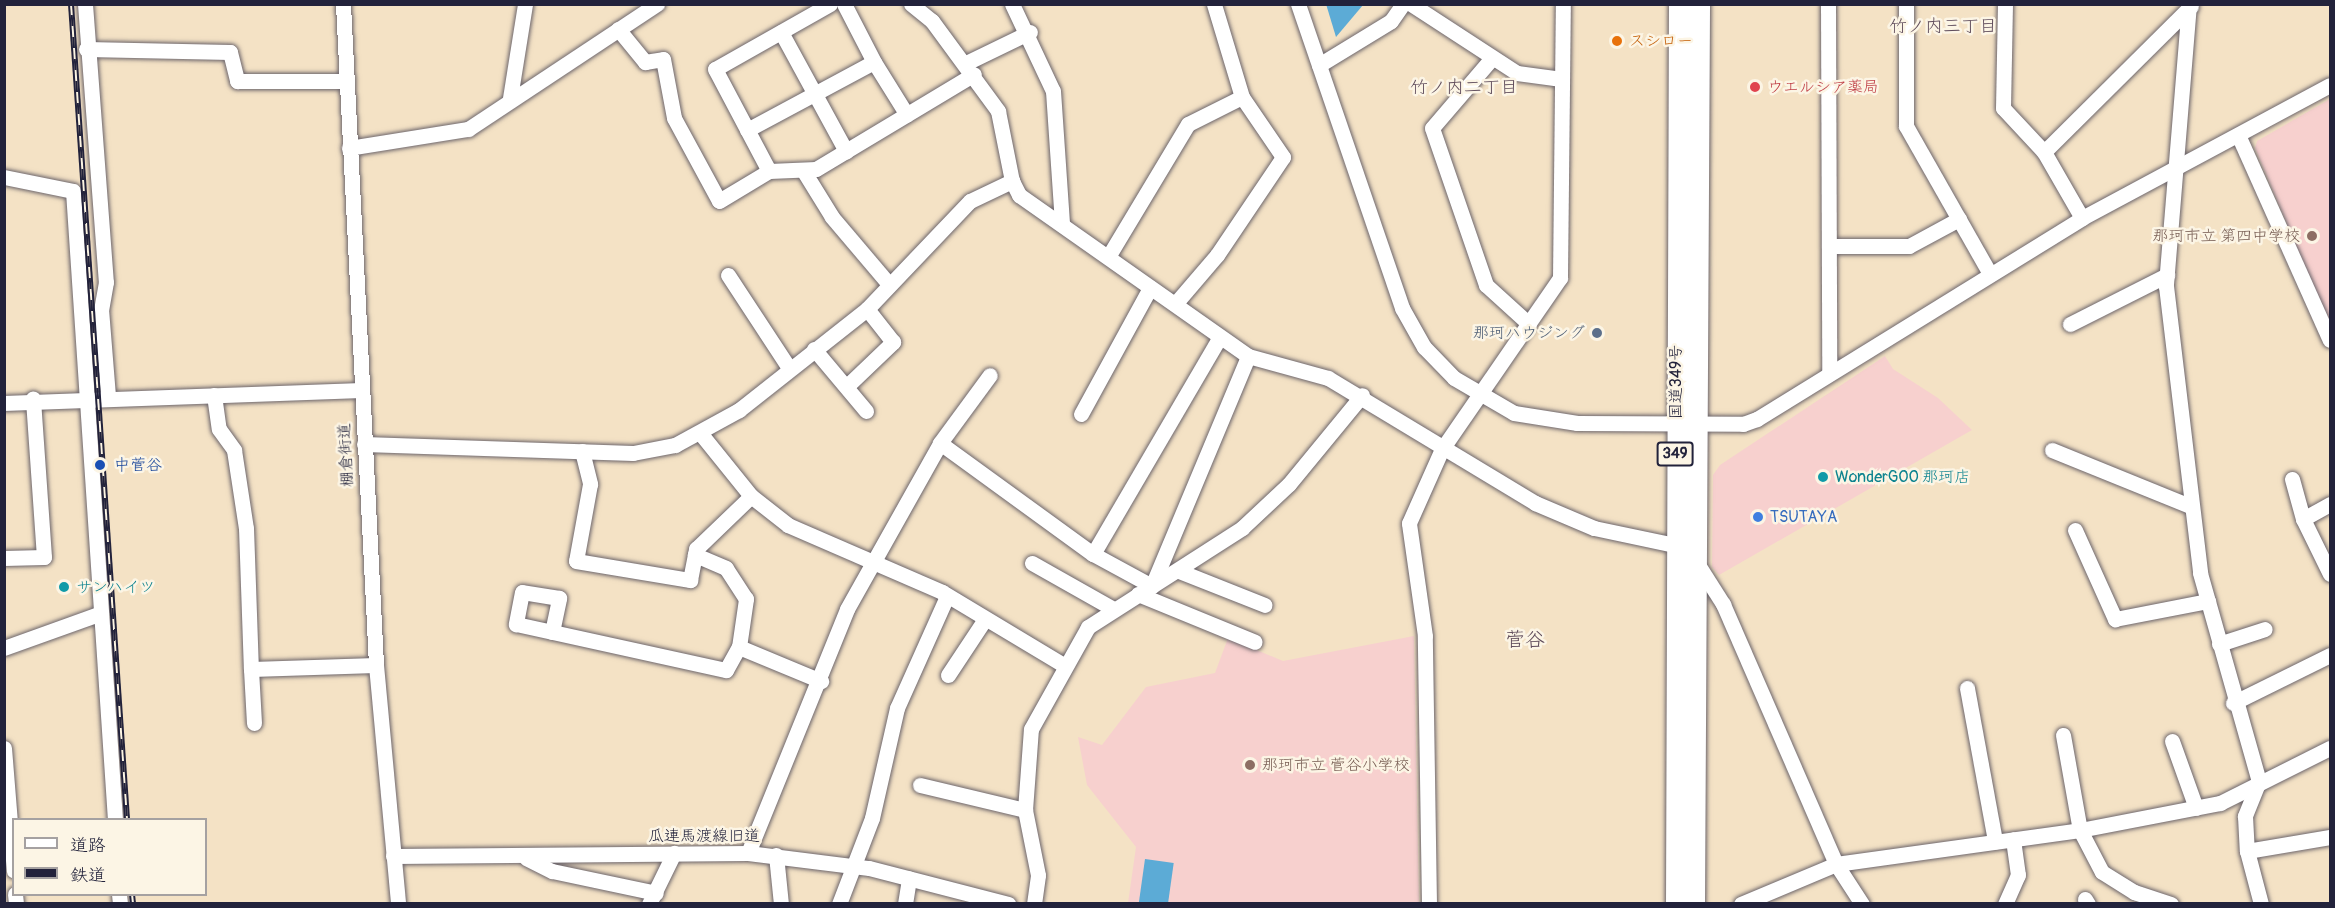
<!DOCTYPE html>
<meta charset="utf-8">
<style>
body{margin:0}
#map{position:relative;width:2335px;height:908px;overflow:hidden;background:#f4e2c5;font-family:Pangolin,"Klee One",sans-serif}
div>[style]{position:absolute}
.built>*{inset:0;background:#f7d0ce}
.water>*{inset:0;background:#5cabd6;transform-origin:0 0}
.roads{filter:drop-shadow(0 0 2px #6c656b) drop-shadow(0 0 2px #6c656b)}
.minor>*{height:15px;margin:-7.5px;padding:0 7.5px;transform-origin:7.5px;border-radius:7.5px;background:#fff}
.highway>*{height:21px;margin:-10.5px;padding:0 10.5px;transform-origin:10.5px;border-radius:10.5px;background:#fff}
.rail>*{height:6px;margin-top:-3px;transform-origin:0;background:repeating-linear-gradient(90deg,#fcf5e5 0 11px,#22223b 0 22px);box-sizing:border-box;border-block:2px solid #22223b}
.dots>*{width:16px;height:16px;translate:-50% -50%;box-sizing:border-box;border:3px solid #fcf5e5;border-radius:50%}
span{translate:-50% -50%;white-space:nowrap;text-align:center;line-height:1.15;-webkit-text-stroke:5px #fcf5e5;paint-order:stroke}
.shield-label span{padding:2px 4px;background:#fcf5e5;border:2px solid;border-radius:4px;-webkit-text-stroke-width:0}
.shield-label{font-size:15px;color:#22223b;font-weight:700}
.food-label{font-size:16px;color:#c56008}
.left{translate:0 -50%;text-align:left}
.health-label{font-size:16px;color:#be3a42}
.education-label{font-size:16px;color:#785e54}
.right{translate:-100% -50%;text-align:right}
.service-label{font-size:16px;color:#4e5e75}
.street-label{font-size:16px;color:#22223b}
.transit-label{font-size:16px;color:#164399}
.culture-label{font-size:16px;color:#0d838f}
.shop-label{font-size:16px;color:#366cbe}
.neighbourhood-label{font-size:18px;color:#604d5c}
.quarter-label{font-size:20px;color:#604d5c}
.frame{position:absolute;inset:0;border:6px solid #22223b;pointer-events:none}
.legend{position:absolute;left:12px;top:818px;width:195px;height:78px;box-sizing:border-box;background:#fcf5e5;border:2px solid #a5a1a1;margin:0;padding:8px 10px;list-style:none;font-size:18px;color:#22223b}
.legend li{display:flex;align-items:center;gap:12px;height:30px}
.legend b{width:30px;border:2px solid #a5a1a1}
</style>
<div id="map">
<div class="built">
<i style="clip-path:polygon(2330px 99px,2330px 325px,2255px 148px,2257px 141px)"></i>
<i style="clip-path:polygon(1885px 356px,1893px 369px,1938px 398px,1972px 430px,1719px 575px,1712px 567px,1713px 475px,1720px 465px)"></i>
<i style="clip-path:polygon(1414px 636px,1419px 903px,1128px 903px,1136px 847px,1087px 785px,1078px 737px,1102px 745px,1146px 687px,1215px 673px,1228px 638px,1283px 661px)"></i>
</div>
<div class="water">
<i style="clip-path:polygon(1326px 4px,1363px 4px,1363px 5px,1336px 37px)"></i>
<i style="left:1145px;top:859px;width:29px;height:44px;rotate:8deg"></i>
</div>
<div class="roads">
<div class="minor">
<i style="left:85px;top:4px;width:279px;rotate:85.7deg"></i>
<i style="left:106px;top:282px;width:27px;rotate:100deg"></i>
<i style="left:101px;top:309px;width:87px;rotate:85.4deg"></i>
<i style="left:343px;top:4px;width:662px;rotate:87.14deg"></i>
<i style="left:376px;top:665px;width:240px;rotate:84.7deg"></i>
<i style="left:830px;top:4px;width:132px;rotate:150.5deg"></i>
<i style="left:715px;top:69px;width:115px;rotate:62.1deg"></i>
<i style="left:769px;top:171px;width:47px;rotate:-2.4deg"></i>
<i style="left:816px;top:169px;width:184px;rotate:-31deg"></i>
<i style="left:911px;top:4px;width:27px;rotate:39deg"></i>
<i style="left:932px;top:21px;width:112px;rotate:53.7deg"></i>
<i style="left:998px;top:111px;width:71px;rotate:78.7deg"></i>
<i style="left:1012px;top:4px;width:96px;rotate:64.8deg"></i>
<i style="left:1053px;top:91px;width:132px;rotate:86.1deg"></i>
<i style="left:1298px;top:4px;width:321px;rotate:71.1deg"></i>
<i style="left:1402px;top:308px;width:45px;rotate:60.6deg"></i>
<i style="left:1424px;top:347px;width:43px;rotate:45.9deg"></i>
<i style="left:1454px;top:378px;width:69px;rotate:30.3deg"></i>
<i style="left:1514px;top:413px;width:64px;rotate:9deg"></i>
<i style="left:1577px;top:423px;width:166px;rotate:0.3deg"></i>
<i style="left:1743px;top:424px;width:15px;rotate:-20deg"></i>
<i style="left:1757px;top:419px;width:382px;rotate:-31.7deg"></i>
<i style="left:2082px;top:218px;width:281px;rotate:-28.2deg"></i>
<i style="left:1411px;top:4px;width:126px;rotate:33.1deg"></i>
<i style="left:1517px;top:73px;width:45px;rotate:7.6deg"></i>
<i style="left:1828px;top:4px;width:368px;rotate:89.8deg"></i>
<i style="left:1906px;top:4px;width:122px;rotate:90deg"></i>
<i style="left:1906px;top:126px;width:168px;rotate:60.4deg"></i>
<i style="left:2005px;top:4px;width:104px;rotate:91.1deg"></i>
<i style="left:2003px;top:108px;width:60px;rotate:47deg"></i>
<i style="left:2044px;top:152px;width:76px;rotate:60.1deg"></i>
<i style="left:2189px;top:4px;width:283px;rotate:94.7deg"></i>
<i style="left:2166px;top:286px;width:289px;rotate:83.2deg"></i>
<i style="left:2200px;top:573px;width:216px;rotate:74.2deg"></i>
<i style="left:2259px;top:781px;width:38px;rotate:112deg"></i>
<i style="left:2245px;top:816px;width:35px;rotate:87deg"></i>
<i style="left:2247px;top:851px;width:55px;rotate:75.2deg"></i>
<i style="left:618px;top:29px;width:43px;rotate:50.7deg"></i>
<i style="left:645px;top:62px;width:18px;rotate:-9deg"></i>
<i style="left:663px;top:59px;width:60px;rotate:79.4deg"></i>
<i style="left:674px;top:118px;width:94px;rotate:61.5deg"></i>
<i style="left:719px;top:201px;width:58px;rotate:-31deg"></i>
<i style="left:781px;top:32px;width:136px;rotate:61.4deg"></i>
<i style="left:86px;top:49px;width:144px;rotate:1.2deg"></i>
<i style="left:230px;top:52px;width:30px;rotate:76deg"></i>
<i style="left:237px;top:81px;width:109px"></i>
<i style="left:1492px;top:58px;width:92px;rotate:130.6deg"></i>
<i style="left:1432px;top:128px;width:166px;rotate:71deg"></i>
<i style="left:1486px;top:285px;width:58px;rotate:42.2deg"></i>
<i style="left:874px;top:62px;width:62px;rotate:58.1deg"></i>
<i style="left:966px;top:63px;width:71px;rotate:-25.8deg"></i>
<i style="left:1319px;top:65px;width:84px;rotate:-31.4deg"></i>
<i style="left:1391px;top:21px;width:21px;rotate:-55deg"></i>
<i style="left:510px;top:98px;width:95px;rotate:-80.9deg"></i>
<i style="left:747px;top:130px;width:144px;rotate:-28.2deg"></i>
<i style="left:874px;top:62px;width:65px;rotate:-117.3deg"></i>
<i style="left:2239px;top:137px;width:222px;rotate:65.9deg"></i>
<i style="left:349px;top:148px;width:121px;rotate:-9.1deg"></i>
<i style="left:468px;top:129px;width:227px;rotate:-33.5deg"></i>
<i style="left:2044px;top:152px;width:207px;rotate:-44.8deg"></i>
<i style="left:803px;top:170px;width:55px;rotate:58.3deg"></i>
<i style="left:832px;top:217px;width:87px;rotate:49.7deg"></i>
<i style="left:4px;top:177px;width:70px;rotate:11.5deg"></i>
<i style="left:73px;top:191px;width:630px;rotate:86.18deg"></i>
<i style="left:1829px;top:246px;width:80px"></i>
<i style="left:1909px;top:246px;width:57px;rotate:-28.4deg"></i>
<i style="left:1108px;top:257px;width:155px;rotate:-59deg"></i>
<i style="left:1188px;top:124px;width:60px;rotate:-26.6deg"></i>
<i style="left:728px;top:275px;width:111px;rotate:56.7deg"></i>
<i style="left:1175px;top:304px;width:65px;rotate:-49.4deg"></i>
<i style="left:1217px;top:255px;width:118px;rotate:-56deg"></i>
<i style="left:1283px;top:157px;width:73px;rotate:-124.3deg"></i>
<i style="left:1242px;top:97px;width:97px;rotate:-106.8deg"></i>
<i style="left:2070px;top:324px;width:109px;rotate:-26.8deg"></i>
<i style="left:814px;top:349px;width:81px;rotate:50deg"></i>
<i style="left:847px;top:386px;width:64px;rotate:-43.7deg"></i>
<i style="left:893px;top:342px;width:42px;rotate:-128.2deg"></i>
<i style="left:214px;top:395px;width:34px;rotate:82deg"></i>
<i style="left:219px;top:429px;width:26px;rotate:54deg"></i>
<i style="left:234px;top:450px;width:79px;rotate:81.3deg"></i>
<i style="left:246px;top:528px;width:141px;rotate:88deg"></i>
<i style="left:4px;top:403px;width:357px;rotate:-2.1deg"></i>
<i style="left:1081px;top:414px;width:144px;rotate:-61.3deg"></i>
<i style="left:940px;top:443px;width:84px;rotate:-53.7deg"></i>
<i style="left:364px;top:444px;width:269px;rotate:1.9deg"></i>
<i style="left:633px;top:453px;width:43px;rotate:-10.8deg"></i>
<i style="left:675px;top:445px;width:73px;rotate:-28.7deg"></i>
<i style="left:739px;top:410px;width:163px;rotate:-38.3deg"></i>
<i style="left:867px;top:309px;width:149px;rotate:-46.4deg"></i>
<i style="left:970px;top:201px;width:47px;rotate:-25.5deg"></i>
<i style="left:1012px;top:181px;width:16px;rotate:63deg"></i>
<i style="left:1019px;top:195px;width:280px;rotate:35.1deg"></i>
<i style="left:1248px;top:356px;width:83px;rotate:15.4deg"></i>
<i style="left:1328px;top:378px;width:242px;rotate:31.1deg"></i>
<i style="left:1535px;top:503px;width:64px;rotate:23deg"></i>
<i style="left:1594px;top:528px;width:83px;rotate:11.9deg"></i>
<i style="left:2052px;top:450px;width:149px;rotate:22.1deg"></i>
<i style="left:582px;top:451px;width:34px;rotate:76deg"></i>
<i style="left:590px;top:484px;width:78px;rotate:100.3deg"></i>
<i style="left:576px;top:561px;width:116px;rotate:9.5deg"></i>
<i style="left:690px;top:580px;width:32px;rotate:-79deg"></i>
<i style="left:696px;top:549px;width:76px;rotate:-43.9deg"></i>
<i style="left:751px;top:496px;width:80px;rotate:-128.9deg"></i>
<i style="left:2292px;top:479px;width:41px;rotate:74.6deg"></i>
<i style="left:751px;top:496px;width:47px;rotate:38.1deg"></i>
<i style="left:788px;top:525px;width:168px;rotate:23.5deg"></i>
<i style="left:942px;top:592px;width:144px;rotate:31deg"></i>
<i style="left:2330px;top:504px;width:31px;rotate:151deg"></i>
<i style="left:2303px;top:519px;width:61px;rotate:63.9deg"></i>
<i style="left:2075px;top:530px;width:98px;rotate:65.8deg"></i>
<i style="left:2115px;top:619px;width:95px;rotate:-11deg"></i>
<i style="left:1093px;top:554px;width:67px;rotate:28.5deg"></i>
<i style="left:1152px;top:586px;width:249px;rotate:-67.3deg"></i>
<i style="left:4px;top:558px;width:40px;rotate:-1.4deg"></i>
<i style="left:44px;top:557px;width:159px;rotate:-94deg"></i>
<i style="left:1032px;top:563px;width:92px;rotate:29.4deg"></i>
<i style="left:1697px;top:563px;width:49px;rotate:57.6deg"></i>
<i style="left:1723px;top:604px;width:283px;rotate:66.5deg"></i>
<i style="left:1836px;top:864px;width:48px;rotate:57deg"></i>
<i style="left:1179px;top:571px;width:92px;rotate:21.6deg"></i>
<i style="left:1138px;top:594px;width:126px;rotate:22.3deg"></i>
<i style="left:552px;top:632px;width:35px;rotate:-78deg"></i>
<i style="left:559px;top:598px;width:37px;rotate:-171deg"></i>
<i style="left:522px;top:592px;width:33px;rotate:101deg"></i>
<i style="left:516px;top:624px;width:215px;rotate:12.4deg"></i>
<i style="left:726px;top:670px;width:26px;rotate:-61deg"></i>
<i style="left:739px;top:647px;width:49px;rotate:-81.7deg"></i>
<i style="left:746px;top:599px;width:37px;rotate:-123deg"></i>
<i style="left:726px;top:568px;width:34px;rotate:-157deg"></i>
<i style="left:2219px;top:644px;width:48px;rotate:-18.1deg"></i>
<i style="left:739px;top:647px;width:89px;rotate:22.5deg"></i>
<i style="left:4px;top:648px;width:103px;rotate:-19.8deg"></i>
<i style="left:948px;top:675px;width:67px;rotate:-56.5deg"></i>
<i style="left:1967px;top:688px;width:156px;rotate:79.6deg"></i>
<i style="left:2233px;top:703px;width:108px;rotate:-26.3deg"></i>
<i style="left:254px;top:723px;width:54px;rotate:-93.2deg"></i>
<i style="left:251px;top:669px;width:125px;rotate:-1.8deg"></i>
<i style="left:2063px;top:735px;width:97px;rotate:79.9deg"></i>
<i style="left:2080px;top:830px;width:47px;rotate:62.4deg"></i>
<i style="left:2102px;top:872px;width:38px;rotate:32deg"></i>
<i style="left:2134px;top:892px;width:39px;rotate:18deg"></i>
<i style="left:2172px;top:741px;width:71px;rotate:70.3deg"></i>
<i style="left:4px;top:748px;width:123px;rotate:85.4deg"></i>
<i style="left:920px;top:785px;width:108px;rotate:13.4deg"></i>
<i style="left:2247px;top:851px;width:84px;rotate:-9.6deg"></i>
<i style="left:748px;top:853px;width:263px;rotate:-67.9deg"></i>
<i style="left:847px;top:609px;width:190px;rotate:-60.7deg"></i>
<i style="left:940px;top:443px;width:189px;rotate:36deg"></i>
<i style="left:1093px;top:554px;width:250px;rotate:-59.7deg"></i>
<i style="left:776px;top:855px;width:49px;rotate:84.2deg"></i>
<i style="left:393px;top:856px;width:355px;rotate:-0.5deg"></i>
<i style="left:748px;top:853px;width:122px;rotate:7.1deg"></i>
<i style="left:869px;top:868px;width:144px;rotate:14.5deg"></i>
<i style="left:526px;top:858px;width:29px;rotate:27deg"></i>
<i style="left:552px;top:871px;width:106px;rotate:11.9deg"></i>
<i style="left:15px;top:894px;width:10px;rotate:84deg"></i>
<i style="left:119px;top:894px;width:10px;rotate:84deg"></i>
<i style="left:2085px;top:899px;width:6px;rotate:59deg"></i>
<i style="left:649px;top:904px;width:57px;rotate:-63.9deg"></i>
<i style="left:839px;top:904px;width:92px;rotate:-69deg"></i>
<i style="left:872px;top:818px;width:113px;rotate:-77.2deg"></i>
<i style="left:897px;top:708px;width:123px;rotate:-65.9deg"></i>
<i style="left:905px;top:904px;width:26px;rotate:-81deg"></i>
<i style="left:1034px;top:904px;width:29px;rotate:-82deg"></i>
<i style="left:1038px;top:875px;width:66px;rotate:-101.3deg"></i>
<i style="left:1025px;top:810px;width:81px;rotate:-85.8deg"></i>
<i style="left:1031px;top:729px;width:117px;rotate:-60.8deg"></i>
<i style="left:1088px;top:627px;width:183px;rotate:-32.7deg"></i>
<i style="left:1242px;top:528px;width:64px;rotate:-43.1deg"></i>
<i style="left:1289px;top:484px;width:115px;rotate:-50.6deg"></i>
<i style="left:1429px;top:904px;width:268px;rotate:-90.9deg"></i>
<i style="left:1425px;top:636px;width:114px;rotate:-98.1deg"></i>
<i style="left:1409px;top:523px;width:81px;rotate:-66deg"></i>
<i style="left:1442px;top:449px;width:208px;rotate:-55.4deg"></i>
<i style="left:1560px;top:278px;width:274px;rotate:-89.4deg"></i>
<i style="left:1741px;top:904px;width:103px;rotate:-22.8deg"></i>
<i style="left:1836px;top:864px;width:246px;rotate:-7.9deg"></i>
<i style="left:2080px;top:830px;width:143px;rotate:-10.9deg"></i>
<i style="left:2220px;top:803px;width:123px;rotate:-26.6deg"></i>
<i style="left:2005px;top:904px;width:32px;rotate:-66deg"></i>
<i style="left:2018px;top:875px;width:36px;rotate:-98deg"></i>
</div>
<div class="highway">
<i style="left:1676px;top:904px;width:900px;rotate:-89.81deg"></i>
<i style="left:1694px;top:904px;width:900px;rotate:-89.68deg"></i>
</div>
</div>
<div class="rail">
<i style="left:71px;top:4px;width:818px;rotate:86.07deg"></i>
<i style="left:132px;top:894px;width:10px;rotate:84deg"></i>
</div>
<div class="dots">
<i style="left:1617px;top:41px;background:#e8710a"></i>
<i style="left:1755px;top:87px;background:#e0444e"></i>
<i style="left:2312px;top:236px;background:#8d6e63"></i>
<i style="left:1597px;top:333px;background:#5c6f8a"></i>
<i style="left:100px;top:465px;background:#1a4fb4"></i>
<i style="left:1823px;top:477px;background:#0f9aa8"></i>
<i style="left:1758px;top:517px;background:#3f7fe0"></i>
<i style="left:64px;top:587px;background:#0f9aa8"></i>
<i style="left:1250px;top:765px;background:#8d6e63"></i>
</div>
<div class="shield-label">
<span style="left:1675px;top:454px">349</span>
</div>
<div class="food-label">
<span class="left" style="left:1629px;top:41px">スシロー</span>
</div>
<div class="health-label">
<span class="left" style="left:1767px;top:87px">ウエルシア薬局</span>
</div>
<div class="education-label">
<span class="right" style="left:2300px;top:236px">那珂市立 第四中学校</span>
<span class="left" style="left:1262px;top:765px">那珂市立 菅谷小学校</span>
</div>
<div class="service-label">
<span class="right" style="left:1585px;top:333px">那珂ハウジング</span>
</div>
<div class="street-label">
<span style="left:1676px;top:382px;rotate:-90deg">国道349号</span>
<span style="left:346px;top:455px;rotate:-93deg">棚倉街道</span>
<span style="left:704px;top:836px">瓜連馬渡線旧道</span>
</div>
<div class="transit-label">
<span class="left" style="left:114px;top:465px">中菅谷</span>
</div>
<div class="culture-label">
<span class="left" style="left:1835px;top:477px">WonderGOO 那珂店</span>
<span class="left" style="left:76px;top:587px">サンハイツ</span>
</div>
<div class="shop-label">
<span class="left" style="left:1770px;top:517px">TSUTAYA</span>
</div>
<div class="neighbourhood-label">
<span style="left:1943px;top:27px">竹ノ内三丁目</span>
<span style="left:1464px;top:88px">竹ノ内二丁目</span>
</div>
<div class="quarter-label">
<span style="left:1525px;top:639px">菅谷</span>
</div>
<div class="frame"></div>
<ul class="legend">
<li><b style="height:8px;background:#fff"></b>道路</li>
<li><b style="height:8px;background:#22223b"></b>鉄道</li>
</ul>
</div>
